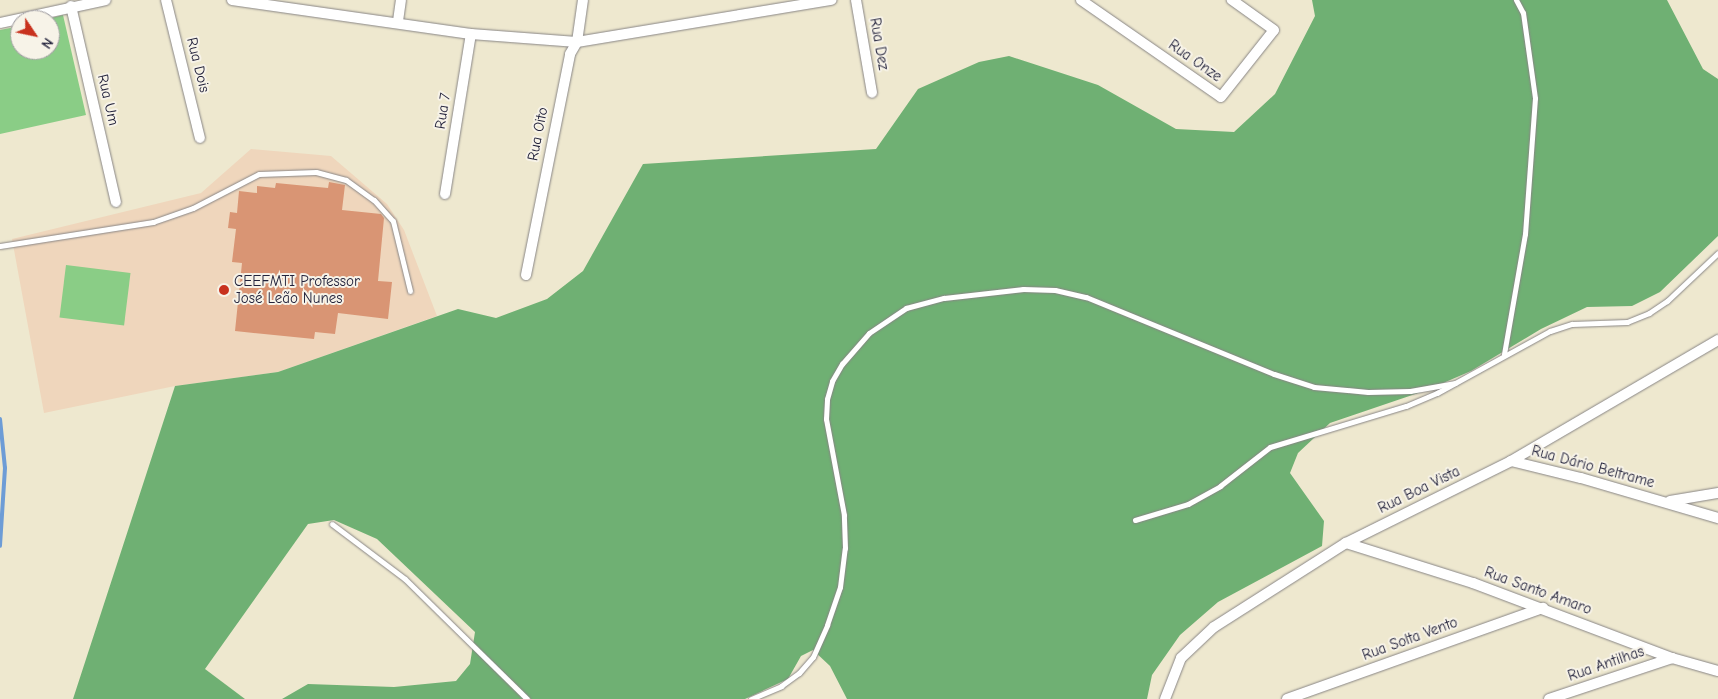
<!DOCTYPE html>
<meta charset="utf-8">
<style>
body{margin:0}
#map{position:relative;width:1718px;height:699px;overflow:hidden;background:#eee8cf;font-family:"Comic Neue",sans-serif}
div>[style]{position:absolute}
.built>*{inset:0;background:#efd6bc}
.green>*{inset:0;background:#8acd86;transform-origin:0 0}
.forest>*{inset:0;background:#6fb073}
.stream>*{height:4px;margin:-2px;padding:0 2px;transform-origin:2px;border-radius:2px;background:#6d9cd6}
.building>*{inset:0;background:#d99574}
.roads{filter:drop-shadow(0 0 1px #888585) drop-shadow(0 0 1px #888585)}
.lane>*{height:5px;margin:-2.5px;padding:0 2.5px;transform-origin:2.5px;border-radius:2.5px;background:#fff}
.street>*{height:10px;margin:-5px;padding:0 5px;transform-origin:5px;border-radius:5px;background:#fff}
.dots>*{width:14px;height:14px;translate:-50% -50%;box-sizing:border-box;border:2px solid #f7f3e8;border-radius:50%}
span{translate:-50% -50%;white-space:nowrap;text-align:center;line-height:1.15;-webkit-text-stroke:4px #f7f3e8;paint-order:stroke}
.street-label{font-size:15px;color:#22223b}
.poi-label{font-size:15px;color:#22223b}
.left{translate:0 -50%;text-align:left}
.north{position:absolute;left:10px;top:10px;width:50px;height:50px;box-sizing:border-box;background:#f7f3e8;border:1px solid #a29fa3;border-radius:50%;rotate:124deg;font-size:14px;font-weight:700;line-height:20px;text-align:center;color:#22223b}
.north::after{content:'';display:block;margin:auto;width:18px;height:22px;background:#c8321e;clip-path:polygon(50% 0,100% 100%,50% 72%,0 100%)}
</style>
<div id="map">
<div class="built">
<i style="clip-path:polygon(251px 149px,331px 156px,387px 204px,404px 230px,437px 316px,278px 372px,175px 386px,44px 413px,12px 239px,201px 193px)"></i>
</div>
<div class="green">
<i style="clip-path:polygon(63px 15px,86px 115px,0 134px,0 30px,20px 26px,20px 50px,50px 50px,50px 20px,43px 20px)"></i>
<i style="left:66px;top:265px;width:65px;height:53px;rotate:7deg"></i>
</div>
<div class="forest">
<i style="clip-path:polygon(1312px 0,1667px 0,1703px 69px,1718px 79px,1718px 236px,1660px 292px,1632px 306px,1587px 307px,1541px 329px,1471px 371px,1427px 390px,1330px 423px,1298px 453px,1290px 473px,1324px 521px,1322px 546px,1218px 602px,1180px 635px,1152px 675px,1147px 699px,847px 699px,830px 666px,813px 650px,801px 656px,788px 679px,745px 699px,282px 699px,308px 684px,394px 687px,456px 681px,470px 664px,475px 632px,377px 539px,334px 520px,308px 524px,205px 669px,245px 699px,73px 699px,175px 386px,278px 372px,458px 309px,496px 318px,547px 299px,583px 271px,643px 164px,876px 149px,918px 89px,979px 62px,1009px 56px,1098px 85px,1176px 129px,1234px 132px,1275px 94px,1315px 16px)"></i>
</div>
<div class="stream">
<i style="left:0;top:419px;width:49px;rotate:84.2deg"></i>
<i style="left:5px;top:468px;width:78px;rotate:93.7deg"></i>
</div>
<div class="building">
<i style="clip-path:polygon(329px 182px,345px 185px,342px 210px,381px 214px,384px 218px,378px 281px,392px 282px,388px 319px,338px 313px,335px 334px,315px 332px,314px 339px,235px 331px,242px 263px,232px 262px,236px 229px,228px 228px,230px 212px,237px 213px,239px 191px,257px 193px,257px 186px,275px 188px,276px 183px,328px 188px)"></i>
</div>
<div class="roads">
<div class="lane">
<i style="left:0;top:246px;width:155px;rotate:-8.9deg"></i>
<i style="left:153px;top:222px;width:42px;rotate:-19.3deg"></i>
<i style="left:193px;top:208px;width:74px;rotate:-27.3deg"></i>
<i style="left:259px;top:174px;width:57px;rotate:-2deg"></i>
<i style="left:316px;top:172px;width:31px;rotate:15deg"></i>
<i style="left:346px;top:180px;width:34px;rotate:36deg"></i>
<i style="left:374px;top:200px;width:28px;rotate:48deg"></i>
<i style="left:393px;top:221px;width:72px;rotate:76.3deg"></i>
<i style="left:1504px;top:354px;width:122px;rotate:-80.1deg"></i>
<i style="left:1525px;top:234px;width:136px;rotate:-85.8deg"></i>
<i style="left:1535px;top:98px;width:86px;rotate:-98deg"></i>
<i style="left:1523px;top:13px;width:15px;rotate:-118deg"></i>
<i style="left:1135px;top:520px;width:55px;rotate:-16.8deg"></i>
<i style="left:1188px;top:504px;width:37px;rotate:-29deg"></i>
<i style="left:1220px;top:486px;width:63px;rotate:-38deg"></i>
<i style="left:1270px;top:447px;width:142px;rotate:-16.8deg"></i>
<i style="left:1406px;top:406px;width:34px;rotate:-23deg"></i>
<i style="left:1437px;top:393px;width:129px;rotate:-28.8deg"></i>
<i style="left:1550px;top:331px;width:23px;rotate:-18deg"></i>
<i style="left:1572px;top:324px;width:55px;rotate:-2.1deg"></i>
<i style="left:1627px;top:322px;width:24px;rotate:-22deg"></i>
<i style="left:1649px;top:313px;width:22px;rotate:-34deg"></i>
<i style="left:1667px;top:301px;width:70px;rotate:-43.3deg"></i>
<i style="left:332px;top:524px;width:91px;rotate:37deg"></i>
<i style="left:405px;top:579px;width:171px;rotate:44.5deg"></i>
<i style="left:751px;top:699px;width:33px;rotate:-23deg"></i>
<i style="left:781px;top:686px;width:22px;rotate:-36deg"></i>
<i style="left:799px;top:673px;width:21px;rotate:-49deg"></i>
<i style="left:813px;top:657px;width:35px;rotate:-66deg"></i>
<i style="left:827px;top:625px;width:40px;rotate:-71.1deg"></i>
<i style="left:840px;top:587px;width:39px;rotate:-83deg"></i>
<i style="left:845px;top:548px;width:33px;rotate:-92deg"></i>
<i style="left:844px;top:515px;width:98px;rotate:-100.6deg"></i>
<i style="left:826px;top:419px;width:20px;rotate:-87deg"></i>
<i style="left:827px;top:399px;width:19px;rotate:-74deg"></i>
<i style="left:832px;top:381px;width:20px;rotate:-60deg"></i>
<i style="left:842px;top:364px;width:41px;rotate:-48.9deg"></i>
<i style="left:869px;top:333px;width:45px;rotate:-34deg"></i>
<i style="left:906px;top:308px;width:39px;rotate:-15deg"></i>
<i style="left:944px;top:298px;width:80px;rotate:-6.5deg"></i>
<i style="left:1023px;top:289px;width:32px;rotate:2deg"></i>
<i style="left:1055px;top:290px;width:32px;rotate:13deg"></i>
<i style="left:1086px;top:297px;width:203px;rotate:22.3deg"></i>
<i style="left:1274px;top:374px;width:42px;rotate:18deg"></i>
<i style="left:1314px;top:387px;width:54px;rotate:5.3deg"></i>
<i style="left:1368px;top:392px;width:42px;rotate:-1.4deg"></i>
<i style="left:1410px;top:391px;width:46px;rotate:-10.1deg"></i>
</div>
<div class="street">
<i style="left:166px;top:0;width:142px;rotate:76.2deg"></i>
<i style="left:232px;top:0;width:241px;rotate:8.1deg"></i>
<i style="left:471px;top:34px;width:106px;rotate:4.3deg"></i>
<i style="left:577px;top:42px;width:258px;rotate:-9.4deg"></i>
<i style="left:856px;top:0;width:94px;rotate:80.2deg"></i>
<i style="left:1081px;top:0;width:170px;rotate:34.7deg"></i>
<i style="left:1221px;top:97px;width:85px;rotate:-51.7deg"></i>
<i style="left:1274px;top:30px;width:52px;rotate:-144.5deg"></i>
<i style="left:71px;top:6px;width:201px;rotate:77.1deg"></i>
<i style="left:398px;top:21px;width:21px;rotate:-82deg"></i>
<i style="left:0;top:23px;width:108px;rotate:-12.2deg"></i>
<i style="left:445px;top:194px;width:162px;rotate:-80.8deg"></i>
<i style="left:526px;top:275px;width:225px;rotate:-78.7deg"></i>
<i style="left:570px;top:54px;width:14px;rotate:-60deg"></i>
<i style="left:577px;top:42px;width:42px;rotate:-81.9deg"></i>
<i style="left:1511px;top:461px;width:72px;rotate:13.7deg"></i>
<i style="left:1581px;top:478px;width:143px;rotate:16.3deg"></i>
<i style="left:1670px;top:501px;width:49px;rotate:-9.5deg"></i>
<i style="left:1346px;top:543px;width:133px;rotate:17.5deg"></i>
<i style="left:1473px;top:583px;width:213px;rotate:20.7deg"></i>
<i style="left:1672px;top:658px;width:48px;rotate:15.8deg"></i>
<i style="left:1165px;top:699px;width:44px;rotate:-68.7deg"></i>
<i style="left:1181px;top:658px;width:45px;rotate:-43.2deg"></i>
<i style="left:1214px;top:627px;width:156px;rotate:-32.5deg"></i>
<i style="left:1346px;top:543px;width:184px;rotate:-26.4deg"></i>
<i style="left:1511px;top:461px;width:240px;rotate:-30.3deg"></i>
<i style="left:1287px;top:699px;width:272px;rotate:-19.6deg"></i>
<i style="left:1549px;top:699px;width:130px;rotate:-18.4deg"></i>
</div>
</div>
<div class="dots">
<i style="left:224px;top:290px;background:#c8321e"></i>
</div>
<div class="street-label">
<span style="left:879px;top:44px;rotate:80deg">Rua Dez</span>
<span style="left:1195px;top:61px;rotate:35deg">Rua Onze</span>
<span style="left:198px;top:65px;rotate:76deg">Rua Dois</span>
<span style="left:108px;top:100px;rotate:77deg">Rua Um</span>
<span style="left:443px;top:111px;rotate:-81deg">Rua 7</span>
<span style="left:538px;top:134px;rotate:-79deg">Rua Oito</span>
<span style="left:1593px;top:467px;rotate:15deg">Rua Dário Beltrame</span>
<span style="left:1419px;top:490px;rotate:-26deg">Rua Boa Vista</span>
<span style="left:1538px;top:591px;rotate:20deg">Rua Santo Amaro</span>
<span style="left:1410px;top:639px;rotate:-20deg">Rua Solta Vento</span>
<span style="left:1606px;top:664px;rotate:-19deg">Rua Antilhas</span>
</div>
<div class="poi-label">
<span class="left" style="left:234px;top:290px">CEEFMTI Professor<br>José Leão Nunes</span>
</div>
<div class="north">N</div>
</div>
